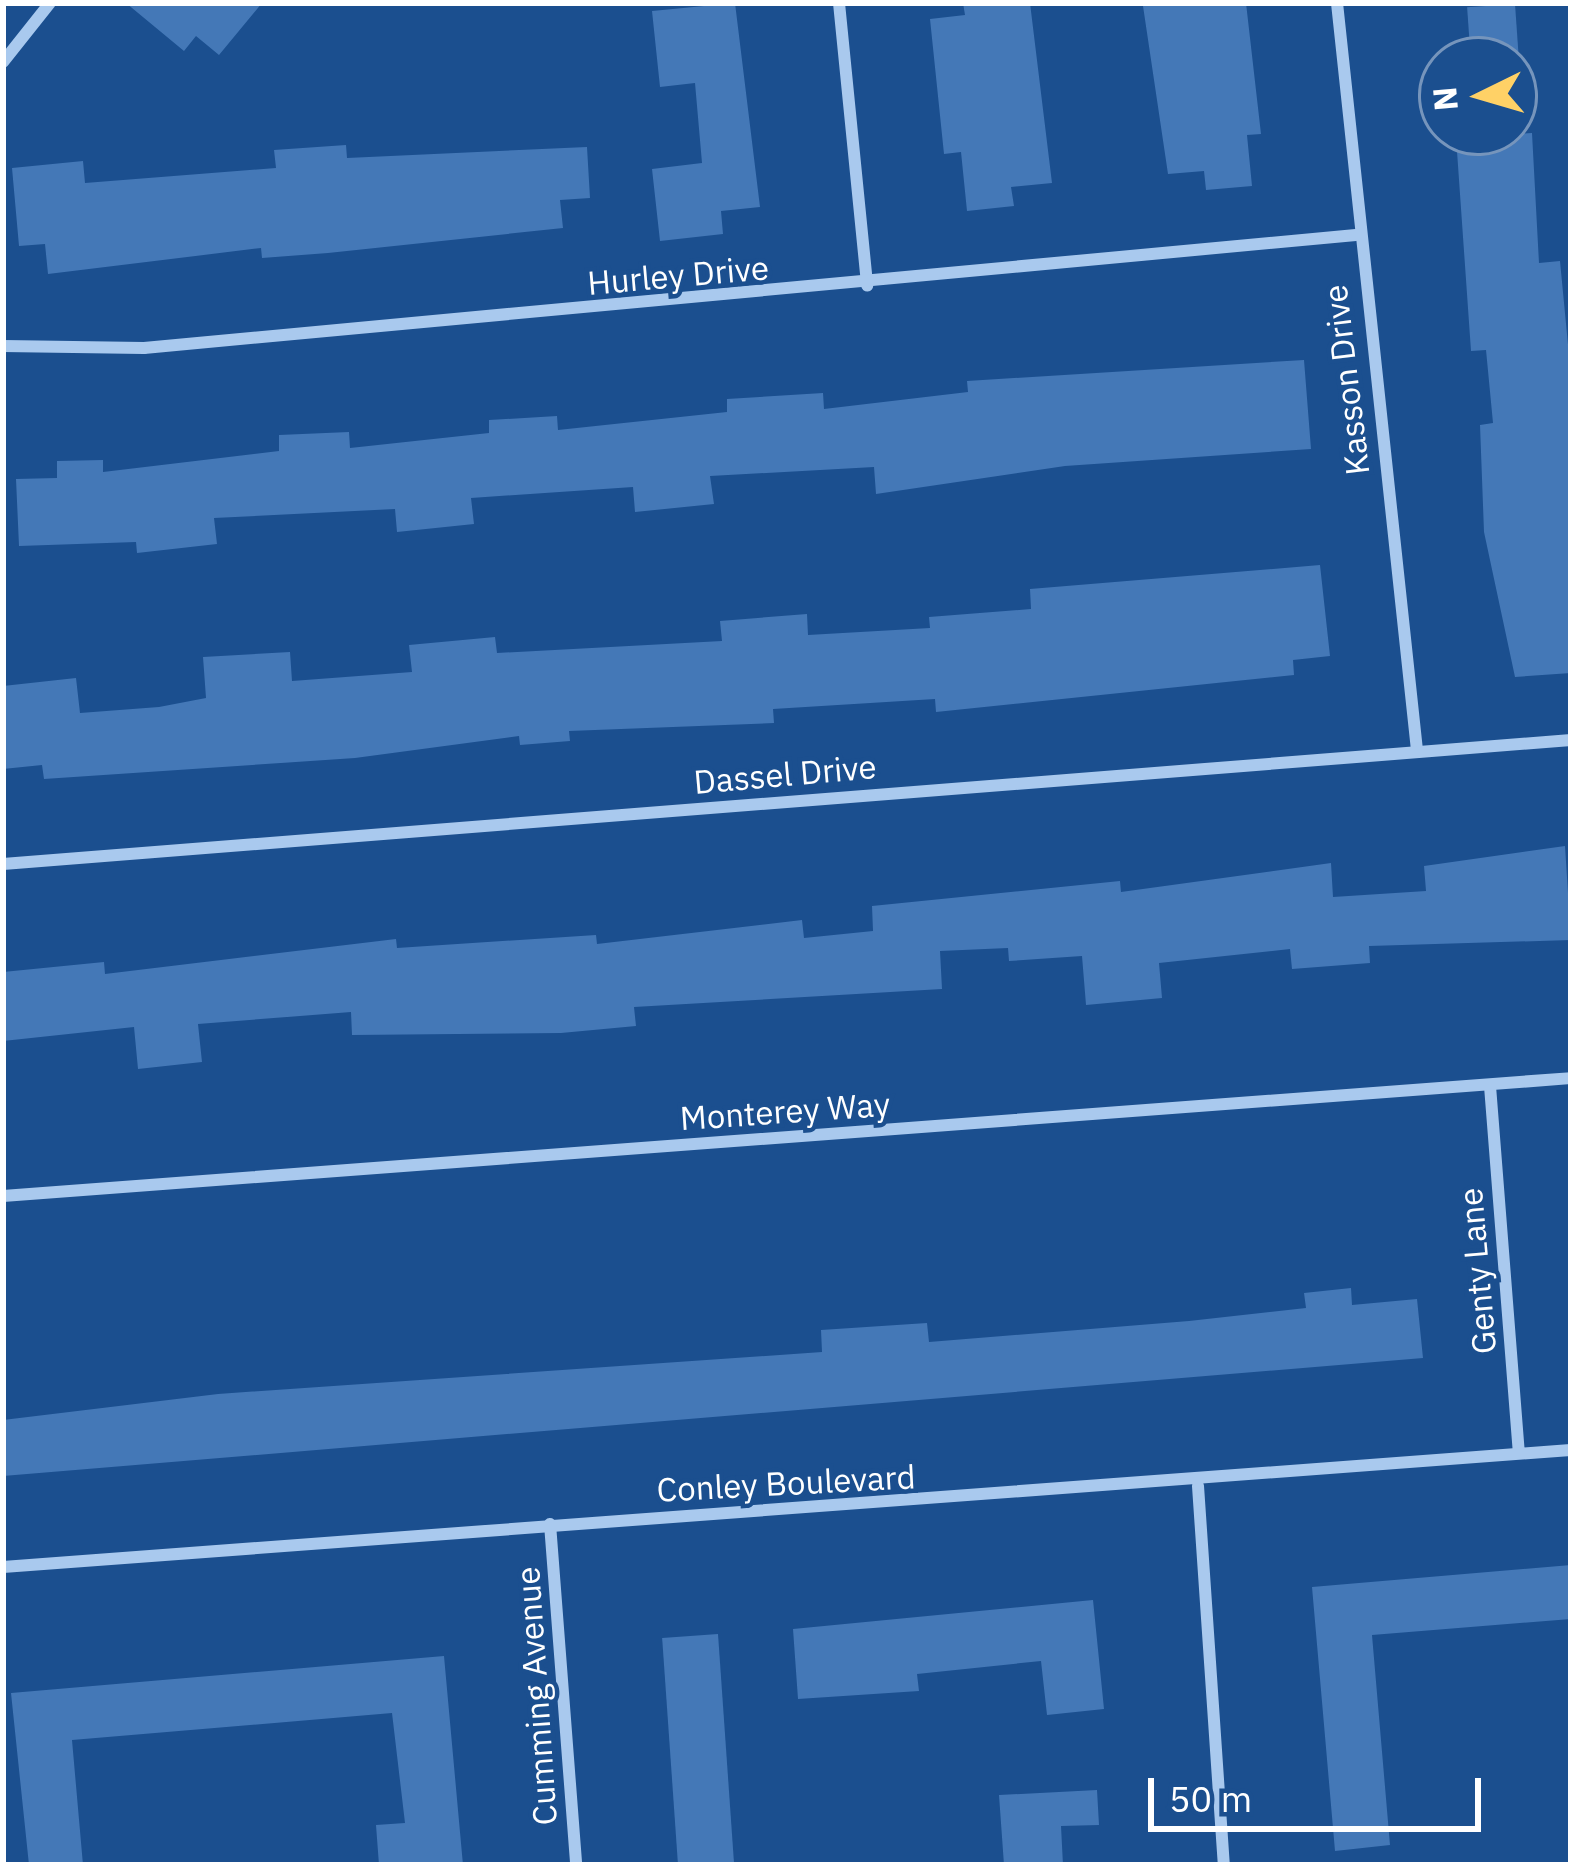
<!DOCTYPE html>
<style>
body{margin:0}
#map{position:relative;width:1574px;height:1868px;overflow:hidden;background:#1b4f8f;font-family:"IBM Plex Sans",sans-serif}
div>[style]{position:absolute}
.building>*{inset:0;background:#4478b7;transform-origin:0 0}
.street>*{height:12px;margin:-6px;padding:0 6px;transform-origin:6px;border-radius:6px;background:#a9c9ee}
span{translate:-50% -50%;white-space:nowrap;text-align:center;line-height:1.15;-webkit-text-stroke:9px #1b4f8f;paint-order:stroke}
.street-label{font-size:33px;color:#fff}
.frame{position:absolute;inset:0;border:6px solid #fff;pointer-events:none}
.north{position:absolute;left:1418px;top:36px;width:120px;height:120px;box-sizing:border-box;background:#1b4f8f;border:3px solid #7695bc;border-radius:50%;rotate:265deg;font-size:33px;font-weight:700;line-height:48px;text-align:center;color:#fff}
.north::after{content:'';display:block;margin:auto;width:42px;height:54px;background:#ffd166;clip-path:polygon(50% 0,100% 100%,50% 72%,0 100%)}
.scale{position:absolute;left:1148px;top:1778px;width:333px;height:54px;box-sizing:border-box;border:6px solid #fff;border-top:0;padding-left:15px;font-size:36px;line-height:42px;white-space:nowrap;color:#fff;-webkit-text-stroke:9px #1b4f8f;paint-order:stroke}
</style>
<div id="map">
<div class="building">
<i style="clip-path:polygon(126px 3px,262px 3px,219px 55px,196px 36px,184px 51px)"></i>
<i style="clip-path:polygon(735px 3px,760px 207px,721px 211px,723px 234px,660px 241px,652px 169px,702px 163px,695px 83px,660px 87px,652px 11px)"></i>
<i style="clip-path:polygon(963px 3px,1030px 3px,1052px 183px,1011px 187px,1014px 206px,967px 211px,961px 152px,944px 154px,930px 19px,965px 15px)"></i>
<i style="clip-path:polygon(1246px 3px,1261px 134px,1247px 135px,1252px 186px,1206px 190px,1204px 171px,1168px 174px,1143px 6px)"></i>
<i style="left:1515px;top:4px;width:56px;height:48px;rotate:86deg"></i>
<i style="clip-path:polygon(1532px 133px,1539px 263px,1560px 261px,1571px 376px,1571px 673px,1515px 677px,1484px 532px,1480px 425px,1493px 423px,1486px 350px,1471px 351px,1456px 137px)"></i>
<i style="clip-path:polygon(346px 145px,347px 158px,587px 147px,590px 198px,560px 200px,563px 228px,328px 253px,262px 258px,261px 248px,48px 274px,45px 244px,19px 246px,12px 168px,83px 161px,85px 183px,276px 168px,274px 150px)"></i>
<i style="clip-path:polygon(1304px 360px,1311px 449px,1065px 466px,876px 494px,874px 467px,710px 476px,714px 504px,635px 512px,633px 487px,471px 498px,474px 524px,397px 532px,395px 509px,214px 518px,217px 544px,137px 553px,136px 542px,19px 546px,16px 479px,57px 478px,57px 461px,103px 460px,103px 472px,279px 451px,279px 435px,349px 432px,350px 448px,489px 433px,489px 420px,557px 416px,558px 430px,727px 412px,727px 399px,823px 393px,824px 409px,968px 392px,967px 381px)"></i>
<i style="clip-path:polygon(1320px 565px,1330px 656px,1293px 660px,1294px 675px,936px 712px,935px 699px,773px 709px,774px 723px,569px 731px,570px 741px,520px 745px,519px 736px,355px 758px,44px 779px,42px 765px,3px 769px,3px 686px,76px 678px,80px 713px,159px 707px,206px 698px,203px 657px,290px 652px,292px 681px,412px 672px,409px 645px,495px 637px,497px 653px,722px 641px,720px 621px,807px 614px,808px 635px,930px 628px,929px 617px,1031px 609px,1030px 589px)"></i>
<i style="clip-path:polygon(1565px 846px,1571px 940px,1369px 946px,1370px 963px,1292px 969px,1290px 949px,1159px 963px,1162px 998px,1086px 1005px,1082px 956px,1009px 961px,1008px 948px,940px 951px,942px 989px,634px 1007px,636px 1026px,561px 1033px,352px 1035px,351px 1012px,198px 1024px,202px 1062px,138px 1069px,134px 1027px,3px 1041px,3px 972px,104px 962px,105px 974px,396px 939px,397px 948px,596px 935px,597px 944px,802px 920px,804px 938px,873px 931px,872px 906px,1120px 881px,1121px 892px,1331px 863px,1333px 897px,1426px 891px,1424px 866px)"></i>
<i style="clip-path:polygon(1351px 1288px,1352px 1305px,1417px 1299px,1423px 1358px,3px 1476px,3px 1420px,218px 1394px,822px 1352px,821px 1330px,927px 1323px,929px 1342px,1189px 1321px,1306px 1308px,1304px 1293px)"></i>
<i style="clip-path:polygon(1571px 1565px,1571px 1619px,1372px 1635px,1390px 1845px,1335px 1851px,1312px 1587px)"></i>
<i style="clip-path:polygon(1093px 1600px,1104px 1709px,1047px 1715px,1041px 1661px,917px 1674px,919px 1691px,798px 1699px,793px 1629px)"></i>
<i style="left:718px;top:1634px;width:232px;height:56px;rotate:86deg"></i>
<i style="clip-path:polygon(444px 1656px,463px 1865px,379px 1865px,376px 1825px,405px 1823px,392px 1713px,72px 1740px,83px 1865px,29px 1865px,11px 1693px)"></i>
<i style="clip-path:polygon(1097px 1790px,1099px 1825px,1061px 1826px,1063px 1865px,1004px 1865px,999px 1795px)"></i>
</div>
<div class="street">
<i style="left:839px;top:3px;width:284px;rotate:84.3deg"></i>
<i style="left:1337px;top:3px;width:751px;rotate:83.89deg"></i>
<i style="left:3px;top:62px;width:75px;rotate:-51.5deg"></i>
<i style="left:3px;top:346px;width:141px;rotate:0.8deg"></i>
<i style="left:144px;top:348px;width:1217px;rotate:-5.33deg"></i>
<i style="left:3px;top:864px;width:1573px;rotate:-4.52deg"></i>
<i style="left:1490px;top:1086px;width:368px;rotate:85.5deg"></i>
<i style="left:3px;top:1196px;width:1572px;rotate:-4.3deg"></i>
<i style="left:1198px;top:1486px;width:380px;rotate:86.1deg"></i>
<i style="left:550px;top:1524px;width:342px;rotate:85.6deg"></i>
<i style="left:3px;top:1567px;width:1572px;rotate:-4.27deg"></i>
</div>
<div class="street-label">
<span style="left:678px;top:275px;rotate:-5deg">Hurley Drive</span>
<span style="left:1346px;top:380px;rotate:-97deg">Kasson Drive</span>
<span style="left:785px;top:774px;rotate:-5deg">Dassel Drive</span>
<span style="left:785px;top:1111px;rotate:-4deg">Monterey Way</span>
<span style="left:1477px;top:1271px;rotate:-95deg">Genty Lane</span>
<span style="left:786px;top:1483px;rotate:-3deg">Conley Boulevard</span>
<span style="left:536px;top:1696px;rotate:-94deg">Cumming Avenue</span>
</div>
<div class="frame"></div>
<div class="north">N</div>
<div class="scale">50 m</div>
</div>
